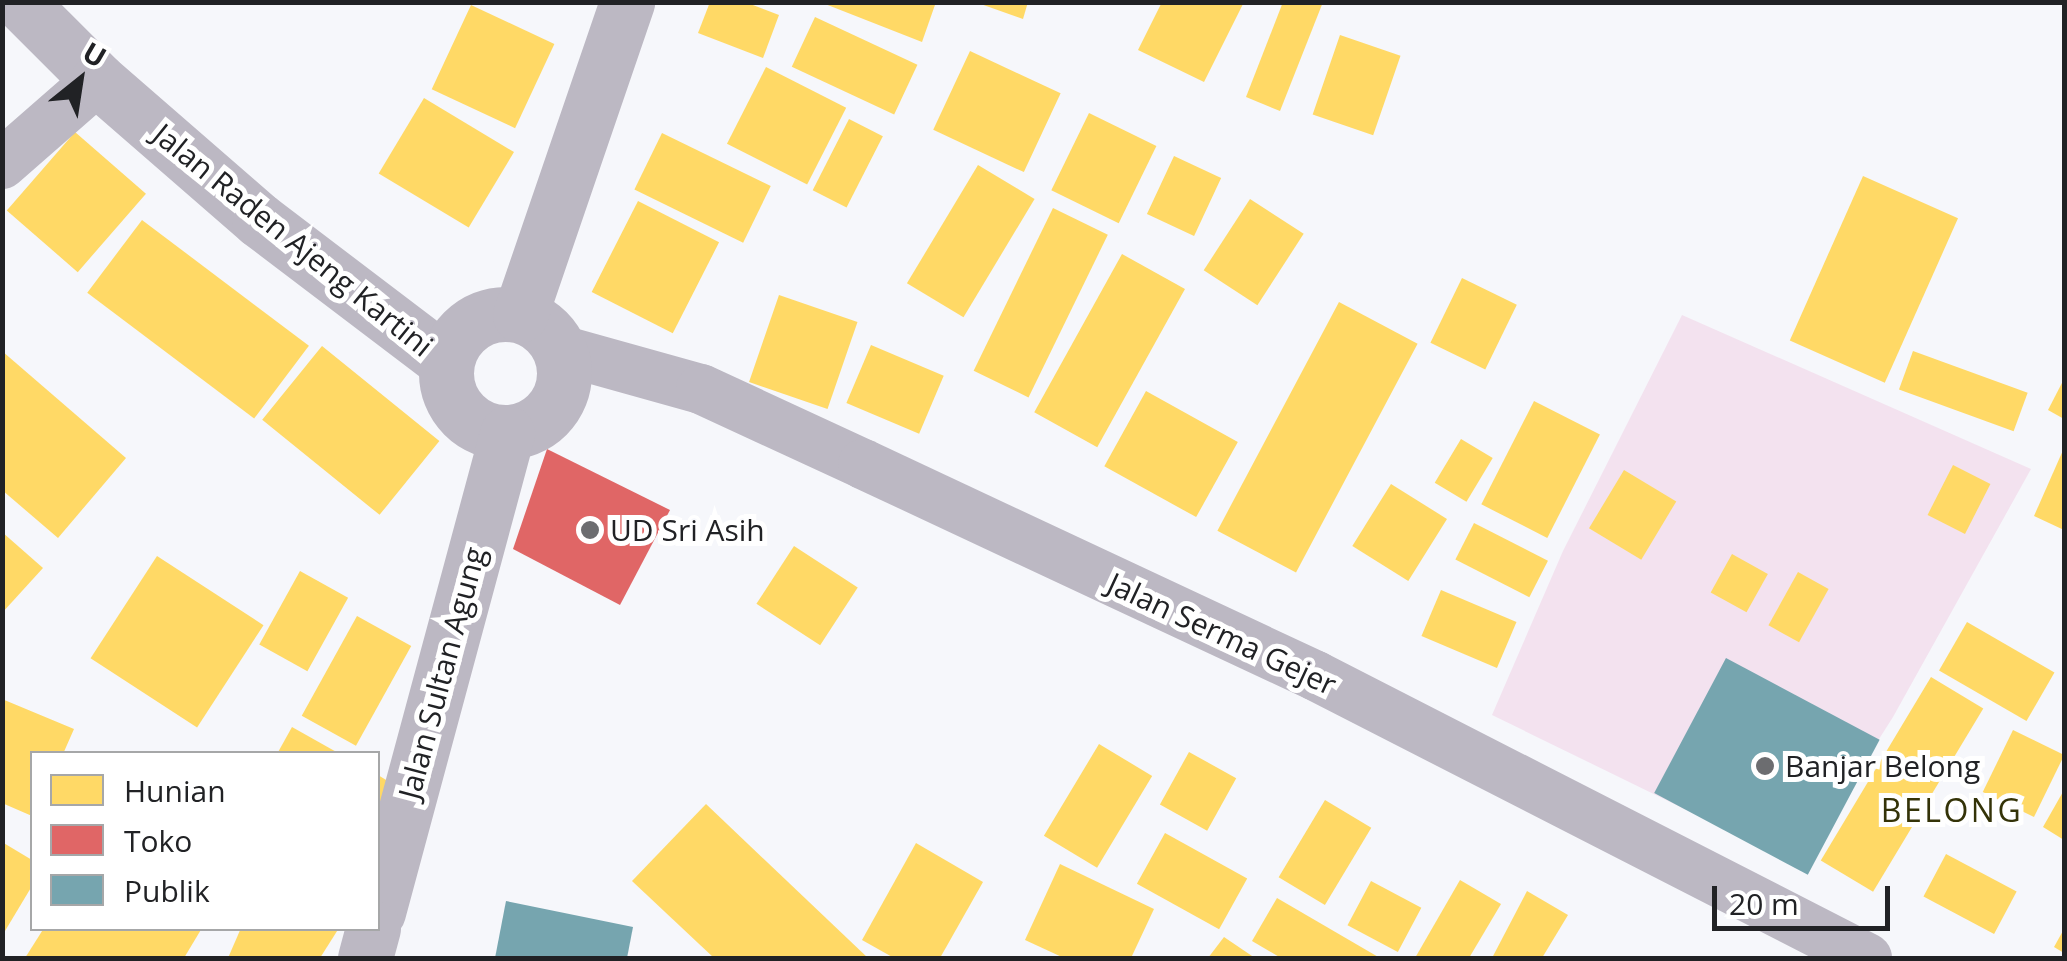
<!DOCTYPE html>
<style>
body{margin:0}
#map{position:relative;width:2067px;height:961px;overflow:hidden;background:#f6f7fb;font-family:"Open Sans",sans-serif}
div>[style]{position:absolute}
.green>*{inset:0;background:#f3e2ef}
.homes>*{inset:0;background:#ffd966;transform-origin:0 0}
.shops>*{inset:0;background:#e06666}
.public>*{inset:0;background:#76a5af;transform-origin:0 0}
.minor>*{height:50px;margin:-25px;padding:0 25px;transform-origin:25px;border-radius:25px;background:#bcb8c3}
.tertiary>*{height:55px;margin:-27.5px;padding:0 27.5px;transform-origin:27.5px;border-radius:27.5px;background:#bcb8c3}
.tertiary>.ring{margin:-27.5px;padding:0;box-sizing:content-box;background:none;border:55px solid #bcb8c3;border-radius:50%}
.dots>*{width:28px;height:28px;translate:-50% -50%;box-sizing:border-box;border:5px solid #fff;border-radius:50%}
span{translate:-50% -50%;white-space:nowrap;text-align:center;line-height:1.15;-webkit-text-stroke:10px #fff;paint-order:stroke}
.street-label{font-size:30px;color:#212225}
.poi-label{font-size:30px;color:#212225}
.left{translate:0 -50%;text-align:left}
.neighbourhood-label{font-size:32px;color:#343308;letter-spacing:2.5px}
.frame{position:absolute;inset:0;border:5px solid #212225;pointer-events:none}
.legend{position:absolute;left:30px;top:751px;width:350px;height:180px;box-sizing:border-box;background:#fff;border:2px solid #a6a7a8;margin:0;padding:12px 18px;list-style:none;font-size:30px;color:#212225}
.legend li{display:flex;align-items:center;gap:20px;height:50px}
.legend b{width:50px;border:2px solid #a6a7a8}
.north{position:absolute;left:30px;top:30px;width:100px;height:100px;-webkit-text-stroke:8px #fff;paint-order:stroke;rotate:30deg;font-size:28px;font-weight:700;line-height:40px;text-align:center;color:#212225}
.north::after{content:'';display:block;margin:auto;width:35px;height:45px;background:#212225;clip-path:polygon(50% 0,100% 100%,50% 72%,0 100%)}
.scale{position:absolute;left:1712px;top:886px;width:178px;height:45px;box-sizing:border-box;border:5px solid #212225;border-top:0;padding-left:12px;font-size:30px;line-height:35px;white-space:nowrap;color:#212225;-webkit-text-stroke:8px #fff;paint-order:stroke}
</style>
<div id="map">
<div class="green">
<i style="clip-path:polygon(1682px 315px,2031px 469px,1893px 717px,1799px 865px,1492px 715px,1563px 551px)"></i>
</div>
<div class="homes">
<i style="clip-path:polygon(710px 2px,745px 2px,779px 15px,763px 58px,698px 33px)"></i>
<i style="clip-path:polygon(820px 2px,936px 2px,922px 42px)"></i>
<i style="clip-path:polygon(975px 2px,1028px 2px,1023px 19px)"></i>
<i style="clip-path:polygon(1162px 2px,1244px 2px,1204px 82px,1138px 50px)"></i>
<i style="clip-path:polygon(1283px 2px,1323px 2px,1280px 111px,1246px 97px)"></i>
<i style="left:471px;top:5px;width:92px;height:93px;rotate:25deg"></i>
<i style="left:815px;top:17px;width:113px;height:55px;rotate:25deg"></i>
<i style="left:1340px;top:35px;width:64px;height:84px;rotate:19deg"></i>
<i style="left:970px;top:51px;width:100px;height:87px;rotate:25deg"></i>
<i style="left:766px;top:67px;width:90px;height:86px;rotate:27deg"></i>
<i style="left:424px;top:98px;width:105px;height:88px;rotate:31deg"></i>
<i style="left:1089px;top:113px;width:75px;height:86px;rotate:26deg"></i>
<i style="left:849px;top:119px;width:38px;height:80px;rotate:27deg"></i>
<i style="left:75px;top:132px;width:94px;height:104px;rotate:41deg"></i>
<i style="left:662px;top:133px;width:121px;height:63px;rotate:26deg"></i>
<i style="left:1174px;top:156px;width:52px;height:64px;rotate:25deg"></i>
<i style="left:978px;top:165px;width:66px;height:138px;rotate:31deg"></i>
<i style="left:1863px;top:176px;width:104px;height:180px;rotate:24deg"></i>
<i style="left:1250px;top:199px;width:64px;height:85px;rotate:33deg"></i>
<i style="left:638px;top:201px;width:91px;height:102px;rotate:27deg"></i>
<i style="left:1053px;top:208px;width:61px;height:181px;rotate:26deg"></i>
<i style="left:142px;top:220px;width:209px;height:91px;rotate:37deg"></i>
<i style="left:1122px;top:254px;width:72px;height:181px;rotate:29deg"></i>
<i style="left:1462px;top:278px;width:61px;height:72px;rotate:26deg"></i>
<i style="left:779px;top:295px;width:83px;height:92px;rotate:19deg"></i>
<i style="left:1339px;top:302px;width:89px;height:259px;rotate:28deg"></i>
<i style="left:871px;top:345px;width:79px;height:63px;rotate:23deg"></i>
<i style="left:322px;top:346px;width:151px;height:95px;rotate:39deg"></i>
<i style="clip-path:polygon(2px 351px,126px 458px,58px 538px,2px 490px)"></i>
<i style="left:1913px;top:351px;width:122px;height:41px;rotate:20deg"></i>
<i style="clip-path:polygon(2064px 379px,2064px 419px,2048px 410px)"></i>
<i style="left:1146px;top:391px;width:105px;height:86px;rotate:29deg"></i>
<i style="left:1534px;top:401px;width:74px;height:116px;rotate:27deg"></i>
<i style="left:1461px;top:439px;width:37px;height:51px;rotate:31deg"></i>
<i style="clip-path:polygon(2064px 448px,2064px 530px,2034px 516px)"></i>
<i style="left:1953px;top:465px;width:42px;height:56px;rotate:27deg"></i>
<i style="left:1624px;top:470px;width:61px;height:68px;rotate:31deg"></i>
<i style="left:1391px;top:484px;width:66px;height:73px;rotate:32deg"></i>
<i style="left:1474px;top:523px;width:83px;height:41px;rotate:27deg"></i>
<i style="clip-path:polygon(2px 532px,43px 568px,2px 613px)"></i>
<i style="left:794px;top:546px;width:76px;height:69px;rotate:33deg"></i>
<i style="left:1732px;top:554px;width:41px;height:44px;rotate:29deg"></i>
<i style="left:157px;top:556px;width:127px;height:122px;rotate:33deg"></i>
<i style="left:300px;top:571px;width:55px;height:84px;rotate:29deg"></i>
<i style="left:1798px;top:572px;width:35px;height:61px;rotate:29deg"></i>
<i style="left:1441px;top:590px;width:82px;height:50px;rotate:23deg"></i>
<i style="left:357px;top:616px;width:62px;height:114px;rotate:29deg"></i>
<i style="left:1967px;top:622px;width:101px;height:56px;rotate:30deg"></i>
<i style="left:1931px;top:677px;width:61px;height:214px;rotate:31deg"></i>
<i style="clip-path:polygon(2px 699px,74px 729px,63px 754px,32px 754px,32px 816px,2px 803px)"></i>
<i style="clip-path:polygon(292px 727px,340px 754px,277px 754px)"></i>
<i style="left:2013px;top:730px;width:57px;height:69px;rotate:26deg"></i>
<i style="left:1099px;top:744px;width:62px;height:107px;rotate:31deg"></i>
<i style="left:1189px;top:752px;width:54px;height:60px;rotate:29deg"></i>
<i style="clip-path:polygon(378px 775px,391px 783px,378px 806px)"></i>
<i style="clip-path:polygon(2064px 790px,2064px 840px,2043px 827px)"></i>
<i style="left:1325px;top:800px;width:54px;height:90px;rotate:31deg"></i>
<i style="clip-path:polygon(706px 804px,868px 958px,714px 958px,632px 881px)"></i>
<i style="left:1165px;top:833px;width:94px;height:58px;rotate:29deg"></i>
<i style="clip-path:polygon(2px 842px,32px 860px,32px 886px,2px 936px)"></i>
<i style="clip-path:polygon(916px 843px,983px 882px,940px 958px,894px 958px,862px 940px)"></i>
<i style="left:1946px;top:854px;width:80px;height:48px;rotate:28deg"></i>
<i style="clip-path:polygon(1060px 864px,1154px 909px,1131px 958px,1064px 958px,1025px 940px)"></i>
<i style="clip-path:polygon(1460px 880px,1501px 904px,1469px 958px,1415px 958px)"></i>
<i style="left:1371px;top:881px;width:57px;height:50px;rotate:28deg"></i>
<i style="clip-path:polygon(1527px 891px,1568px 915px,1542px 958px,1492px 958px)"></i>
<i style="clip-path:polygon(1277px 898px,1380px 958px,1281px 958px,1252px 941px)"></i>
<i style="clip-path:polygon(44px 928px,202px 928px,184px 958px,25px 958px)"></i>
<i style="clip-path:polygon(241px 928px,339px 928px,320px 958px,228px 958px)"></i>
<i style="clip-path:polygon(2064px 929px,2064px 953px,2054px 947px)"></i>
<i style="clip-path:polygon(1224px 937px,1255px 958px,1208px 958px)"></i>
</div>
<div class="shops">
<i style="clip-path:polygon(547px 449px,670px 510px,620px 605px,513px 549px)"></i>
</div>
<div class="public">
<i style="left:1726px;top:658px;width:174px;height:153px;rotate:28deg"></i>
<i style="clip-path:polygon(506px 901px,633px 927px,627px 958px,495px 958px)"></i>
</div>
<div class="minor">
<i style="left:2px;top:164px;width:128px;rotate:-41.2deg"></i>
<i style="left:561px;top:350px;width:145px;rotate:15.6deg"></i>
<i style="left:701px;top:389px;width:179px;rotate:24.8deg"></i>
<i style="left:863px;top:464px;width:500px;rotate:25.08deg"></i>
<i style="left:1316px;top:676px;width:619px;rotate:27.1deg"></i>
</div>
<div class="tertiary">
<i style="left:20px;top:2px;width:110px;rotate:45deg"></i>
<i style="left:98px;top:80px;width:213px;rotate:41deg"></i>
<i style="left:259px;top:220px;width:233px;rotate:37.2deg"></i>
<i class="ring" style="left:446px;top:314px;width:63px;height:63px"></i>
<i style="left:520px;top:315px;width:331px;rotate:-71.1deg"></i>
<i style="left:378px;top:912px;width:496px;rotate:-74.9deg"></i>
<i style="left:365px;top:958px;width:31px;rotate:-75deg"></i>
</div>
<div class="dots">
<i style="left:590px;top:530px;background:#6c6d70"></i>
<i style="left:1765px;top:766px;background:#6c6d70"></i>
</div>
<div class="street-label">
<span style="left:293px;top:240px;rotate:39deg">Jalan Raden Ajeng Kartini</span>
<span style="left:1222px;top:634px;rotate:25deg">Jalan Serma Gejer</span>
<span style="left:442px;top:673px;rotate:-75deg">Jalan Sultan Agung</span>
</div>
<div class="poi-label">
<span class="left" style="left:610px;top:530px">UD Sri Asih</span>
<span class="left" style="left:1785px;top:766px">Banjar Belong</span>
</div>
<div class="neighbourhood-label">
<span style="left:1952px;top:810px">BELONG</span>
</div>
<div class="frame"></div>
<ul class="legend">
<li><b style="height:28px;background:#ffd966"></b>Hunian</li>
<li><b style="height:28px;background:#e06666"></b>Toko</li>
<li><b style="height:28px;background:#76a5af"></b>Publik</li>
</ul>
<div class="north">U</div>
<div class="scale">20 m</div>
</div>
